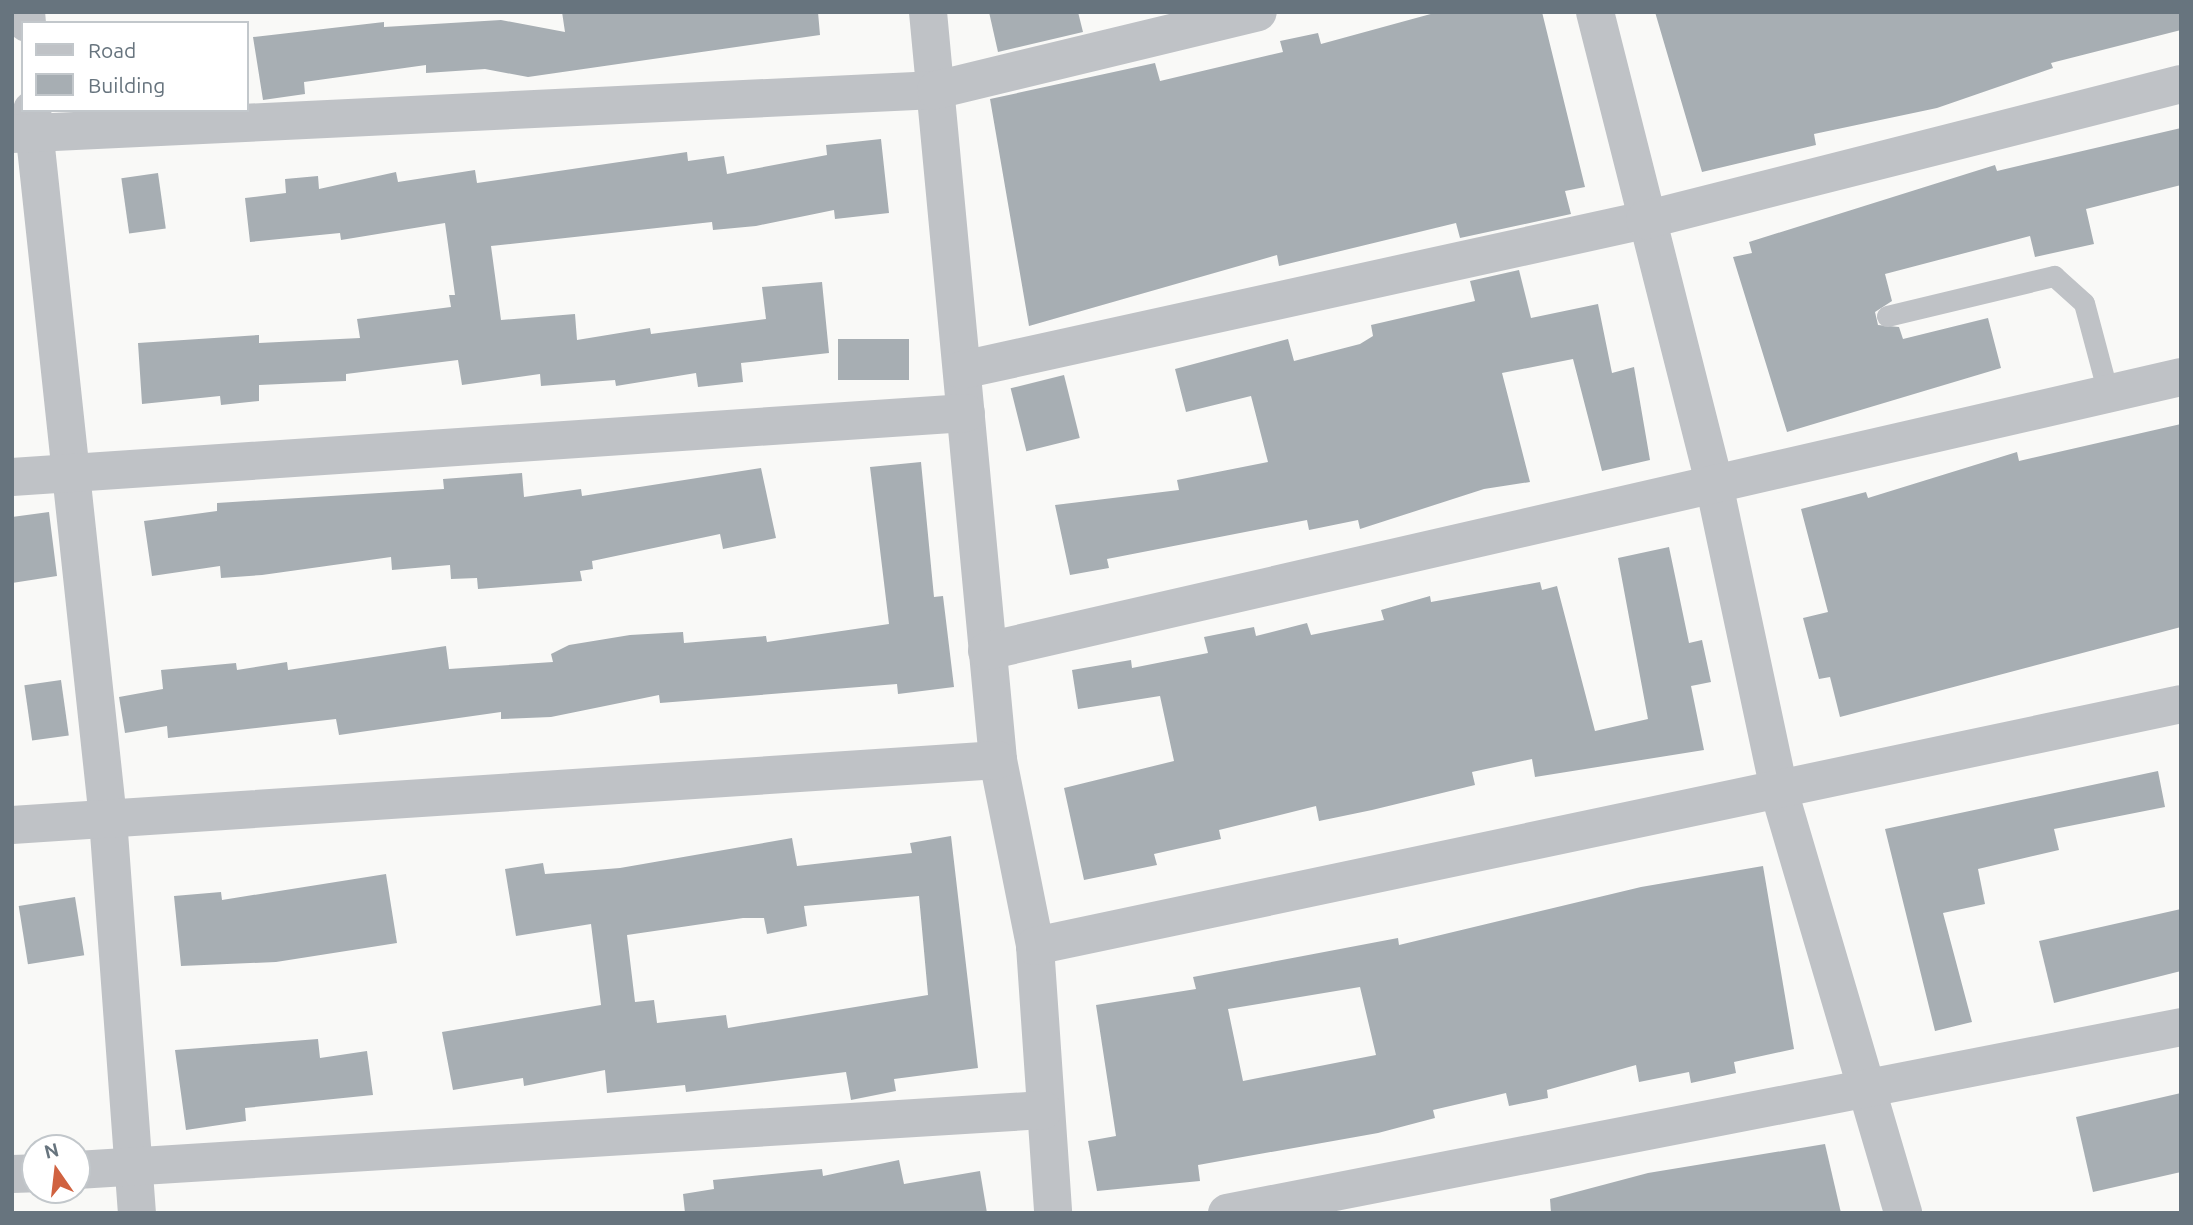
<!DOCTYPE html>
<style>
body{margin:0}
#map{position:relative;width:2193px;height:1225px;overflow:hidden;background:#f9f9f7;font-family:Ubuntu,sans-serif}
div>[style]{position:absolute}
.building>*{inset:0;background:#a7aeb3;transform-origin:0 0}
.service>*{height:21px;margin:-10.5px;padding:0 10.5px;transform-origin:10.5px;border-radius:10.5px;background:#bfc2c6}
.minor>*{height:38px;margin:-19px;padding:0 19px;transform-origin:19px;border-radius:19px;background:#bfc2c6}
span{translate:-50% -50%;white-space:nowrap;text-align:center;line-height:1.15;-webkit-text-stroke:7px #fff;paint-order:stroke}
.frame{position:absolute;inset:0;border:14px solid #67747e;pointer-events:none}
.legend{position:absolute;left:21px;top:21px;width:228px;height:91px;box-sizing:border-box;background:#fff;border:2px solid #c2c7cb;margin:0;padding:9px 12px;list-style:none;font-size:21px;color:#67747e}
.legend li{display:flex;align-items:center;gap:14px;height:35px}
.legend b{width:35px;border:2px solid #c2c7cb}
.north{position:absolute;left:21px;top:1134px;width:70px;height:70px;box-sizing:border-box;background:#fff;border:2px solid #c2c7cb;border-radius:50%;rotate:346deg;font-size:19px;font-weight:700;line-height:28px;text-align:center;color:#67747e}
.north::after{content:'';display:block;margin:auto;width:24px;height:32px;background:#d06240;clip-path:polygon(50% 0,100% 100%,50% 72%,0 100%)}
</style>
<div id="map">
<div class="building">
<i style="clip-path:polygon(562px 12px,818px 12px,820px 35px,528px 77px,485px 69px,426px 73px,426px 65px,304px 82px,305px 94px,263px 100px,253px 37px,384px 22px,384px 27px,501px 20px,565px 32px)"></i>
<i style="clip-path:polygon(989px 12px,1078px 12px,1083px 32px,998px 52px)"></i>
<i style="clip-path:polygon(1438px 12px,1542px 12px,1585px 187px,1565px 191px,1571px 214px,1460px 238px,1456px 223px,1279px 266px,1277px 255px,1029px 326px,990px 99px,1155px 63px,1160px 81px,1283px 52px,1280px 41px,1318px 33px,1321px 44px)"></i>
<i style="clip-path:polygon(1655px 12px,2181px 12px,2181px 30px,2051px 63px,2053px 68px,1937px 108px,1814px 134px,1816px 145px,1702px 172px)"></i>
<i style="clip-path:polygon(2181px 128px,2181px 185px,2086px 209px,2094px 244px,2035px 257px,2030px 236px,1885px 274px,1892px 301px,1875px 312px,1878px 325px,1899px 327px,1903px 339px,1988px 318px,2001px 368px,1787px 432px,1733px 257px,1752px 253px,1749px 242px,1995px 165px,1997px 171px)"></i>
<i style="clip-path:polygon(881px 139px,889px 213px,835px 219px,834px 210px,756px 226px,713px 230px,712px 222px,491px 246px,501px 320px,575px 314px,577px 340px,650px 328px,651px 334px,766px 319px,762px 287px,822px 282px,829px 353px,741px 363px,743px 382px,698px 387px,696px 373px,616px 386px,615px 380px,541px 386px,540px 374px,462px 385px,458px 360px,346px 374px,346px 381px,259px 385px,259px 401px,221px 405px,220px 396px,142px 404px,138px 343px,259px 335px,259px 343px,360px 338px,357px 319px,451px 307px,449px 295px,455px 295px,445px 223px,341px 240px,340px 233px,250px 242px,245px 198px,286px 193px,285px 179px,318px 176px,319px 189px,396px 172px,398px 182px,475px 170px,477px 183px,687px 152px,688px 161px,724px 156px,727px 174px,827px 155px,826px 145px)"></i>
<i style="left:158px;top:173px;width:56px;height:37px;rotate:82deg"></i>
<i style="clip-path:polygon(1519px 270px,1531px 318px,1598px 304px,1612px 373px,1634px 367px,1650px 460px,1602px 471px,1573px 359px,1502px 373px,1530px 482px,1484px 489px,1360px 529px,1358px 520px,1309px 530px,1307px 520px,1107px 559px,1109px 568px,1070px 575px,1055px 505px,1179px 490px,1177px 480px,1268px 462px,1251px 396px,1186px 412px,1175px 369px,1288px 339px,1294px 361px,1360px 344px,1373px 336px,1371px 325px,1475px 301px,1470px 281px)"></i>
<i style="left:838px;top:339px;width:71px;height:41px"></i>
<i style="left:1064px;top:375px;width:65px;height:55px;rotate:76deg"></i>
<i style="clip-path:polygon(2181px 424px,2181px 627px,1840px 717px,1830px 677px,1819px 679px,1803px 618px,1828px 612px,1801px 509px,1866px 492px,1868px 498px,2017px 452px,2019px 461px)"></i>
<i style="clip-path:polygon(921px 462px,934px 597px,943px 596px,954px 687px,898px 694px,897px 684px,660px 703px,659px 695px,551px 717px,501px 719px,501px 712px,339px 735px,336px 719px,168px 738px,167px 726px,125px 733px,119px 697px,163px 689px,161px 670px,236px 663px,237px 670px,287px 662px,288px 670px,446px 646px,449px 669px,553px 662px,551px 654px,569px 645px,630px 635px,683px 632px,684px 643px,766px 636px,767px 642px,889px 624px,870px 467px)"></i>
<i style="clip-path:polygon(761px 468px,776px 538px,723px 549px,720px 534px,592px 561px,593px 569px,580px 571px,582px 581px,478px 589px,477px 578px,451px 579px,450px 565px,392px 570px,391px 557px,262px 575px,221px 578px,220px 566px,152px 576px,144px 521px,217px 511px,217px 503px,444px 489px,443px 479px,522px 473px,524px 497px,581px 489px,582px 496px)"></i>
<i style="clip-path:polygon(49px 512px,57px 576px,12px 583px,12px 517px)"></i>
<i style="clip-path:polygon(1669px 547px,1689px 643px,1702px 640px,1711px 682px,1691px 686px,1704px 750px,1535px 777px,1532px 759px,1472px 772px,1475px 785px,1372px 810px,1319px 821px,1316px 806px,1219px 830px,1221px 839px,1154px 854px,1157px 865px,1084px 880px,1064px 788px,1174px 761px,1160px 696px,1078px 709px,1072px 670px,1131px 660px,1132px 668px,1208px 653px,1204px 637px,1254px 627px,1256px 636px,1307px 623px,1311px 635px,1384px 620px,1381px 610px,1430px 596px,1431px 602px,1540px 582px,1542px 590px,1557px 586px,1595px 731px,1648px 719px,1618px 558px)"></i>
<i style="left:61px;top:680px;width:56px;height:37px;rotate:82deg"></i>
<i style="clip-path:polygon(2158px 771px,2165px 807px,2054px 829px,2059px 850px,1978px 869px,1985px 904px,1943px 913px,1972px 1022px,1935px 1031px,1885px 829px)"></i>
<i style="clip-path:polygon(evenodd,951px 836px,978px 1068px,894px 1079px,896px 1091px,851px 1100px,846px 1072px,686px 1092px,685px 1085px,607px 1093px,605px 1070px,524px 1086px,523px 1078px,453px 1090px,442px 1032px,601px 1005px,591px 924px,516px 936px,505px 869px,543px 863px,545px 874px,620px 868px,792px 838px,797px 866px,912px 853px,910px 843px,951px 836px,919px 896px,928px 995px,728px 1028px,726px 1015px,657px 1023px,654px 1000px,635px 1002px,627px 935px,743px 918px,764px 918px,767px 934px,807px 926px,804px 906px,919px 896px)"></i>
<i style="clip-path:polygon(evenodd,1763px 866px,1794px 1049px,1734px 1062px,1736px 1073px,1691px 1083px,1689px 1072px,1639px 1082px,1636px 1065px,1547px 1090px,1548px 1098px,1509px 1106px,1506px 1093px,1433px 1110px,1435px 1118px,1378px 1133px,1198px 1165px,1200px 1181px,1097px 1191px,1088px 1141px,1116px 1136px,1096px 1005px,1196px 989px,1193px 977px,1398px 938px,1399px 945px,1641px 887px,1763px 866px,1360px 987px,1376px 1055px,1243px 1081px,1228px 1009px,1360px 987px)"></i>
<i style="clip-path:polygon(386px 874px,397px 943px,276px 962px,181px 966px,174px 896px,221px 892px,222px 900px)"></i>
<i style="left:75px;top:897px;width:59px;height:57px;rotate:81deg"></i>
<i style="clip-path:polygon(2181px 909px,2181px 971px,2054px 1003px,2039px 941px)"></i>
<i style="clip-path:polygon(318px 1039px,320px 1058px,367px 1051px,373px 1095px,245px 1108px,246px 1121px,186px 1130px,175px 1050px)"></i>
<i style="clip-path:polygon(2181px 1093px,2181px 1172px,2093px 1192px,2076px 1117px)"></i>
<i style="clip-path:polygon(1825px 1144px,1841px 1213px,1551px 1213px,1550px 1199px,1648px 1173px)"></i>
<i style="clip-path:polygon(899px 1160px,904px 1184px,980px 1171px,987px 1213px,685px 1213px,683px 1194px,714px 1189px,713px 1180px,822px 1169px,823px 1176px)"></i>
</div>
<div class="service">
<i style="left:1887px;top:316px;width:172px;rotate:-13.5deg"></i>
<i style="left:2054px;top:276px;width:40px;rotate:42deg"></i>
<i style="left:2084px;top:303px;width:93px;rotate:75.1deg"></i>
</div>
<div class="minor">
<i style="left:26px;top:12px;width:11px;rotate:85deg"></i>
<i style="left:928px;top:12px;width:751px;rotate:84.65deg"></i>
<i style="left:998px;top:760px;width:190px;rotate:78.7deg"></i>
<i style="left:1035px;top:946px;width:268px;rotate:86.1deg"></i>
<i style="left:1595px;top:12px;width:487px;rotate:75.8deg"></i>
<i style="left:1714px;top:484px;width:314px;rotate:78deg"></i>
<i style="left:1779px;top:791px;width:440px;rotate:73.6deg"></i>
<i style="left:32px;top:110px;width:713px;rotate:83.88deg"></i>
<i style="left:108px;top:819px;width:395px;rotate:85.8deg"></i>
<i style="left:12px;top:134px;width:925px;rotate:-2.73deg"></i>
<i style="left:936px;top:90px;width:331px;rotate:-13.6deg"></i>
<i style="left:962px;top:370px;width:699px;rotate:-12.39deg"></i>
<i style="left:1645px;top:220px;width:553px;rotate:-14.24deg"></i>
<i style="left:12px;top:477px;width:956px;rotate:-3.84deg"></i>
<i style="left:987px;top:651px;width:1225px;rotate:-12.92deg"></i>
<i style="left:12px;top:825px;width:988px;rotate:-3.77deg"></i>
<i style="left:1035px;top:946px;width:1171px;rotate:-11.92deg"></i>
<i style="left:77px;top:1170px;width:968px;rotate:-3.55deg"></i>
<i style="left:12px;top:1174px;width:23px;rotate:-2deg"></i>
<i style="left:1227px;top:1213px;width:972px;rotate:-11.03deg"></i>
</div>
<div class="frame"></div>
<ul class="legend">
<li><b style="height:9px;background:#bfc2c6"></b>Road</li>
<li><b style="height:19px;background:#a7aeb3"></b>Building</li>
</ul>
<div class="north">N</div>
</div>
